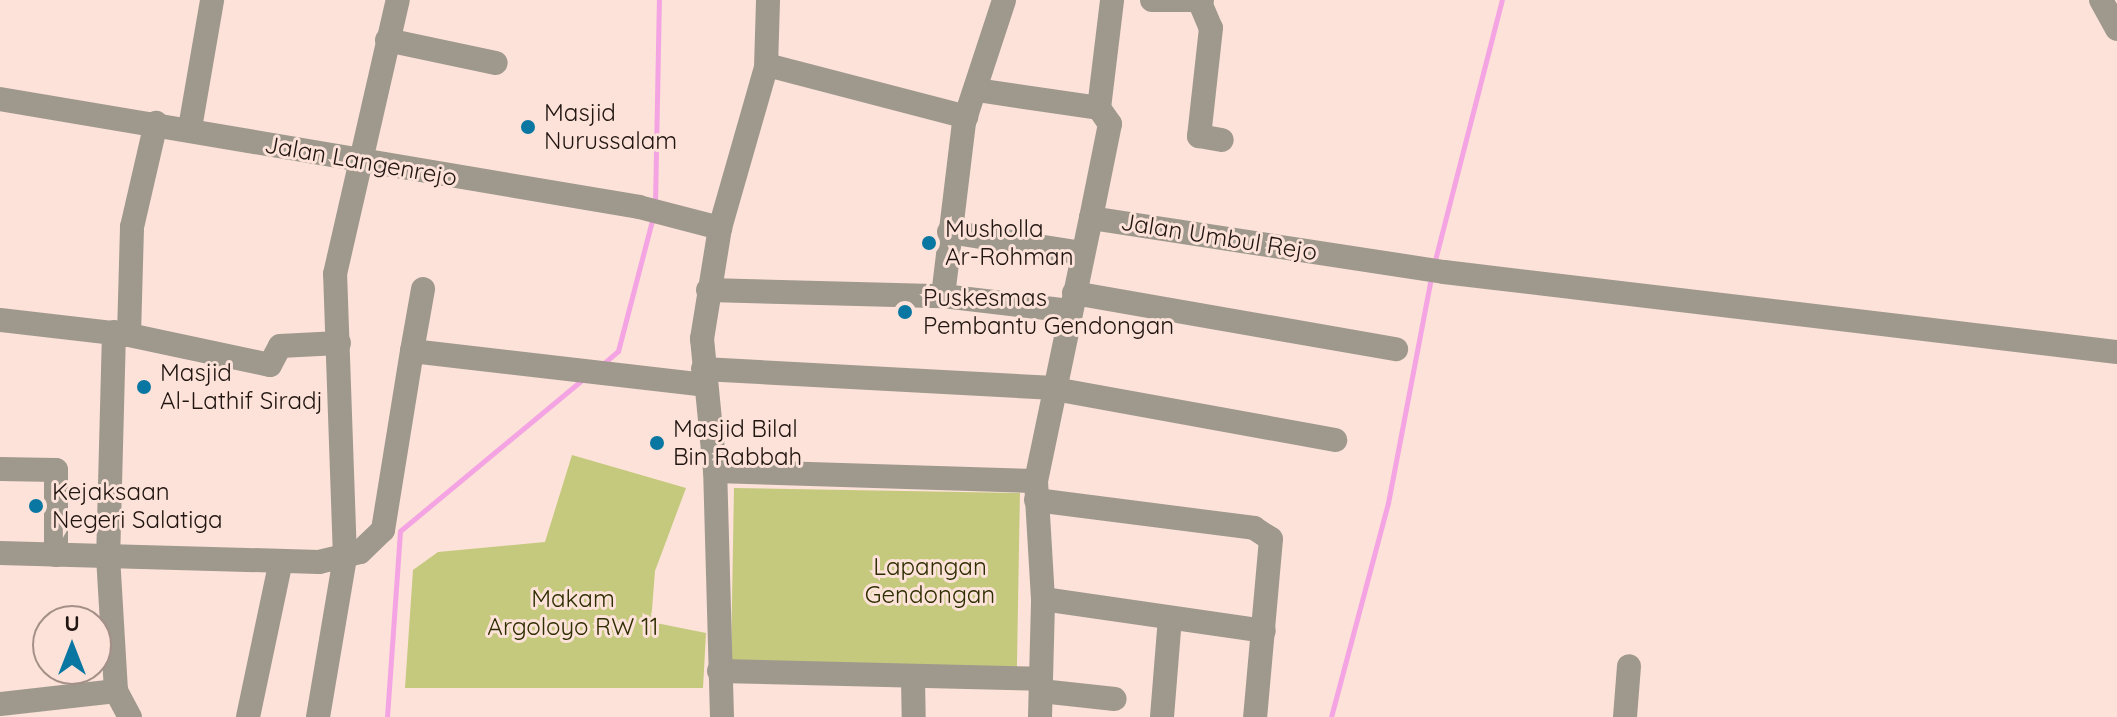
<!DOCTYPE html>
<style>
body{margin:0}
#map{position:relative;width:2117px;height:717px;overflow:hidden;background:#fce2d8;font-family:Quicksand,sans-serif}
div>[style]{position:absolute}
.green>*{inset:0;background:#c5c97d;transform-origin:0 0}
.stream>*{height:5px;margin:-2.5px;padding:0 2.5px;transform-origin:2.5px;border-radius:2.5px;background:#f4a4e3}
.minor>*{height:24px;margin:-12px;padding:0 12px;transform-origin:12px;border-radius:12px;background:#9f988d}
.dots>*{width:22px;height:22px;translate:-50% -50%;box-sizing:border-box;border:4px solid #fce2d8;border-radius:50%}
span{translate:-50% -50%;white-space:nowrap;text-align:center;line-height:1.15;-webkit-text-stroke:6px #fce2d8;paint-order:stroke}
.poi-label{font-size:24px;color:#201510}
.left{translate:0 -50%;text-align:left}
.street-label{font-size:24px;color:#201510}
.park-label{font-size:24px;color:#2e2e02}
.north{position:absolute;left:32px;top:605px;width:80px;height:80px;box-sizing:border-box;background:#fce2d8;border:2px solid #a49088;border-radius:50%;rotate:0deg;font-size:22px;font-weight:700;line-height:32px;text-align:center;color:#201510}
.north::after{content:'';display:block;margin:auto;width:28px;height:36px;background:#0a77a2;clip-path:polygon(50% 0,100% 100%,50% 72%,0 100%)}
</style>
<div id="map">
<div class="green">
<i style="clip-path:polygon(572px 455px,686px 488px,655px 571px,651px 622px,706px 633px,703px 688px,405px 688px,413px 570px,438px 552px,545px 542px)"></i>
<i style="left:734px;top:488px;width:286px;height:182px;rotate:1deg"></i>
</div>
<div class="stream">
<i style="left:655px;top:204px;width:204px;rotate:-88.9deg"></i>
<i style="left:1434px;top:264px;width:273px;rotate:-75.6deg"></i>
<i style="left:603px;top:364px;width:20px;rotate:-41deg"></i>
<i style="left:618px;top:351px;width:138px;rotate:-75.4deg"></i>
<i style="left:387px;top:717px;width:186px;rotate:-86deg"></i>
<i style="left:400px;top:531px;width:236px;rotate:-39.7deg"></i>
<i style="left:1331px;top:717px;width:221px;rotate:-75.1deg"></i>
<i style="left:1388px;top:503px;width:230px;rotate:-79.2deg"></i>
</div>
<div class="minor">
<i style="left:1152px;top:0;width:50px"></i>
<i style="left:2101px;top:0;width:33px;rotate:61deg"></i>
<i style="left:1201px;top:5px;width:25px;rotate:67deg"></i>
<i style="left:1211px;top:28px;width:109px;rotate:96.3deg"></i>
<i style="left:1199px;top:136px;width:23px;rotate:10deg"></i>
<i style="left:387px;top:40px;width:111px;rotate:11.9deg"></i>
<i style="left:767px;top:65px;width:206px;rotate:14.6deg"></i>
<i style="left:977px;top:90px;width:123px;rotate:8.4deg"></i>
<i style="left:1099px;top:108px;width:109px;rotate:-83.1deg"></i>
<i style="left:0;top:99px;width:648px;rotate:9.59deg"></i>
<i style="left:639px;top:207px;width:84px;rotate:14.5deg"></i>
<i style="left:190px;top:128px;width:130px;rotate:-80.2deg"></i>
<i style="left:1091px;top:218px;width:96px;rotate:-78.6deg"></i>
<i style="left:1110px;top:124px;width:19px;rotate:-125deg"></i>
<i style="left:949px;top:232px;width:135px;rotate:9deg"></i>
<i style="left:708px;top:290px;width:235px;rotate:1.5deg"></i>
<i style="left:943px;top:296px;width:128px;rotate:6.7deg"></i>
<i style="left:1074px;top:293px;width:327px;rotate:9.9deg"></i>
<i style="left:943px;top:296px;width:175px;rotate:-83.1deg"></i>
<i style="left:964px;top:122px;width:128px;rotate:-71.8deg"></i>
<i style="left:0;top:320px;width:130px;rotate:6.6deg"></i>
<i style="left:129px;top:335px;width:144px;rotate:12deg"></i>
<i style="left:270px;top:365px;width:21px;rotate:-62deg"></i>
<i style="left:280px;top:346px;width:59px;rotate:-2.9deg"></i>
<i style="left:114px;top:332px;width:224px;rotate:91.5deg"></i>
<i style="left:108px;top:556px;width:135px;rotate:86.6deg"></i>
<i style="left:116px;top:691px;width:30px;rotate:62deg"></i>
<i style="left:129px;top:335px;width:108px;rotate:-88.4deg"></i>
<i style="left:132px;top:227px;width:107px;rotate:-77deg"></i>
<i style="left:412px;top:351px;width:63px;rotate:-79.9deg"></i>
<i style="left:703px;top:369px;width:347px;rotate:3.1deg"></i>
<i style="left:1049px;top:388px;width:291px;rotate:10.3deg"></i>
<i style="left:0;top:469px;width:56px;rotate:1deg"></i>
<i style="left:56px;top:470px;width:85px;rotate:90deg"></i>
<i style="left:715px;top:471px;width:321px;rotate:1.8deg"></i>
<i style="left:1036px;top:500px;width:220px;rotate:7.3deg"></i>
<i style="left:1254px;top:528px;width:20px;rotate:33deg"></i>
<i style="left:1271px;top:539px;width:179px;rotate:95.1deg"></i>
<i style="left:0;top:553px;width:319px;rotate:1.6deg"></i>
<i style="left:319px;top:562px;width:42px;rotate:-13.7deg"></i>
<i style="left:360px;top:552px;width:32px;rotate:-44deg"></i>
<i style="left:383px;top:530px;width:181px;rotate:-80.8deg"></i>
<i style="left:412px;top:351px;width:295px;rotate:6.6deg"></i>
<i style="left:1043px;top:599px;width:223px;rotate:8.2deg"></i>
<i style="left:719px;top:671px;width:322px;rotate:1.4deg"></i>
<i style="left:913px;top:678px;width:39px;rotate:89deg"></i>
<i style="left:1041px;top:691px;width:74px;rotate:6.2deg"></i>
<i style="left:0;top:704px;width:117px;rotate:-6.4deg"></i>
<i style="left:248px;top:717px;width:159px;rotate:-78.1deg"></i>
<i style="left:318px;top:717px;width:161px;rotate:-80.4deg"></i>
<i style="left:345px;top:558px;width:284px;rotate:-92deg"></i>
<i style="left:335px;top:274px;width:281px;rotate:-77.1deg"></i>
<i style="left:722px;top:717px;width:246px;rotate:-91.6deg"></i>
<i style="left:715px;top:471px;width:133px;rotate:-95.6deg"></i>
<i style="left:702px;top:339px;width:112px;rotate:-80.8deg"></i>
<i style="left:720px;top:228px;width:166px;rotate:-74deg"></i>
<i style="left:766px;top:68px;width:68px;rotate:-88.3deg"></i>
<i style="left:1040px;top:717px;width:118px;rotate:-88.5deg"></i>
<i style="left:1043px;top:599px;width:118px;rotate:-93.4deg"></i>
<i style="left:1036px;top:481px;width:269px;rotate:-78.2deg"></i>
<i style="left:1091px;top:218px;width:357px;rotate:8.7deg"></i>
<i style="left:1444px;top:272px;width:678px;rotate:6.78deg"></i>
<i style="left:1162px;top:717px;width:99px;rotate:-85.4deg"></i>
<i style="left:1625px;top:717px;width:51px;rotate:-85.5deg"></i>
</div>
<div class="dots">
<i style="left:528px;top:127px;background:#0a77a2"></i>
<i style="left:929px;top:243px;background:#0a77a2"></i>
<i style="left:905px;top:312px;background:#0a77a2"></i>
<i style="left:144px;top:387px;background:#0a77a2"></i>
<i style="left:657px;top:443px;background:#0a77a2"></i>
<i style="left:36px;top:506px;background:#0a77a2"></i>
</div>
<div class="poi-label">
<span class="left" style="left:544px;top:127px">Masjid<br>Nurussalam</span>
<span class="left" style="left:945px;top:243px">Musholla<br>Ar-Rohman</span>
<span class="left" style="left:923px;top:312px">Puskesmas<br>Pembantu Gendongan</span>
<span class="left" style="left:160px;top:387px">Masjid<br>Al-Lathif Siradj</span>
<span class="left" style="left:673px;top:443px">Masjid Bilal<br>Bin Rabbah</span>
<span class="left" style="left:52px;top:506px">Kejaksaan<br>Negeri Salatiga</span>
</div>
<div class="street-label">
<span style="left:361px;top:161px;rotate:10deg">Jalan Langenrejo</span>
<span style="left:1219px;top:237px;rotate:9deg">Jalan Umbul Rejo</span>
</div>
<div class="park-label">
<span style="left:930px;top:581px">Lapangan<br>Gendongan</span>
<span style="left:573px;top:613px">Makam<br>Argoloyo RW 11</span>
</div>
<div class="north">U</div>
</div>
